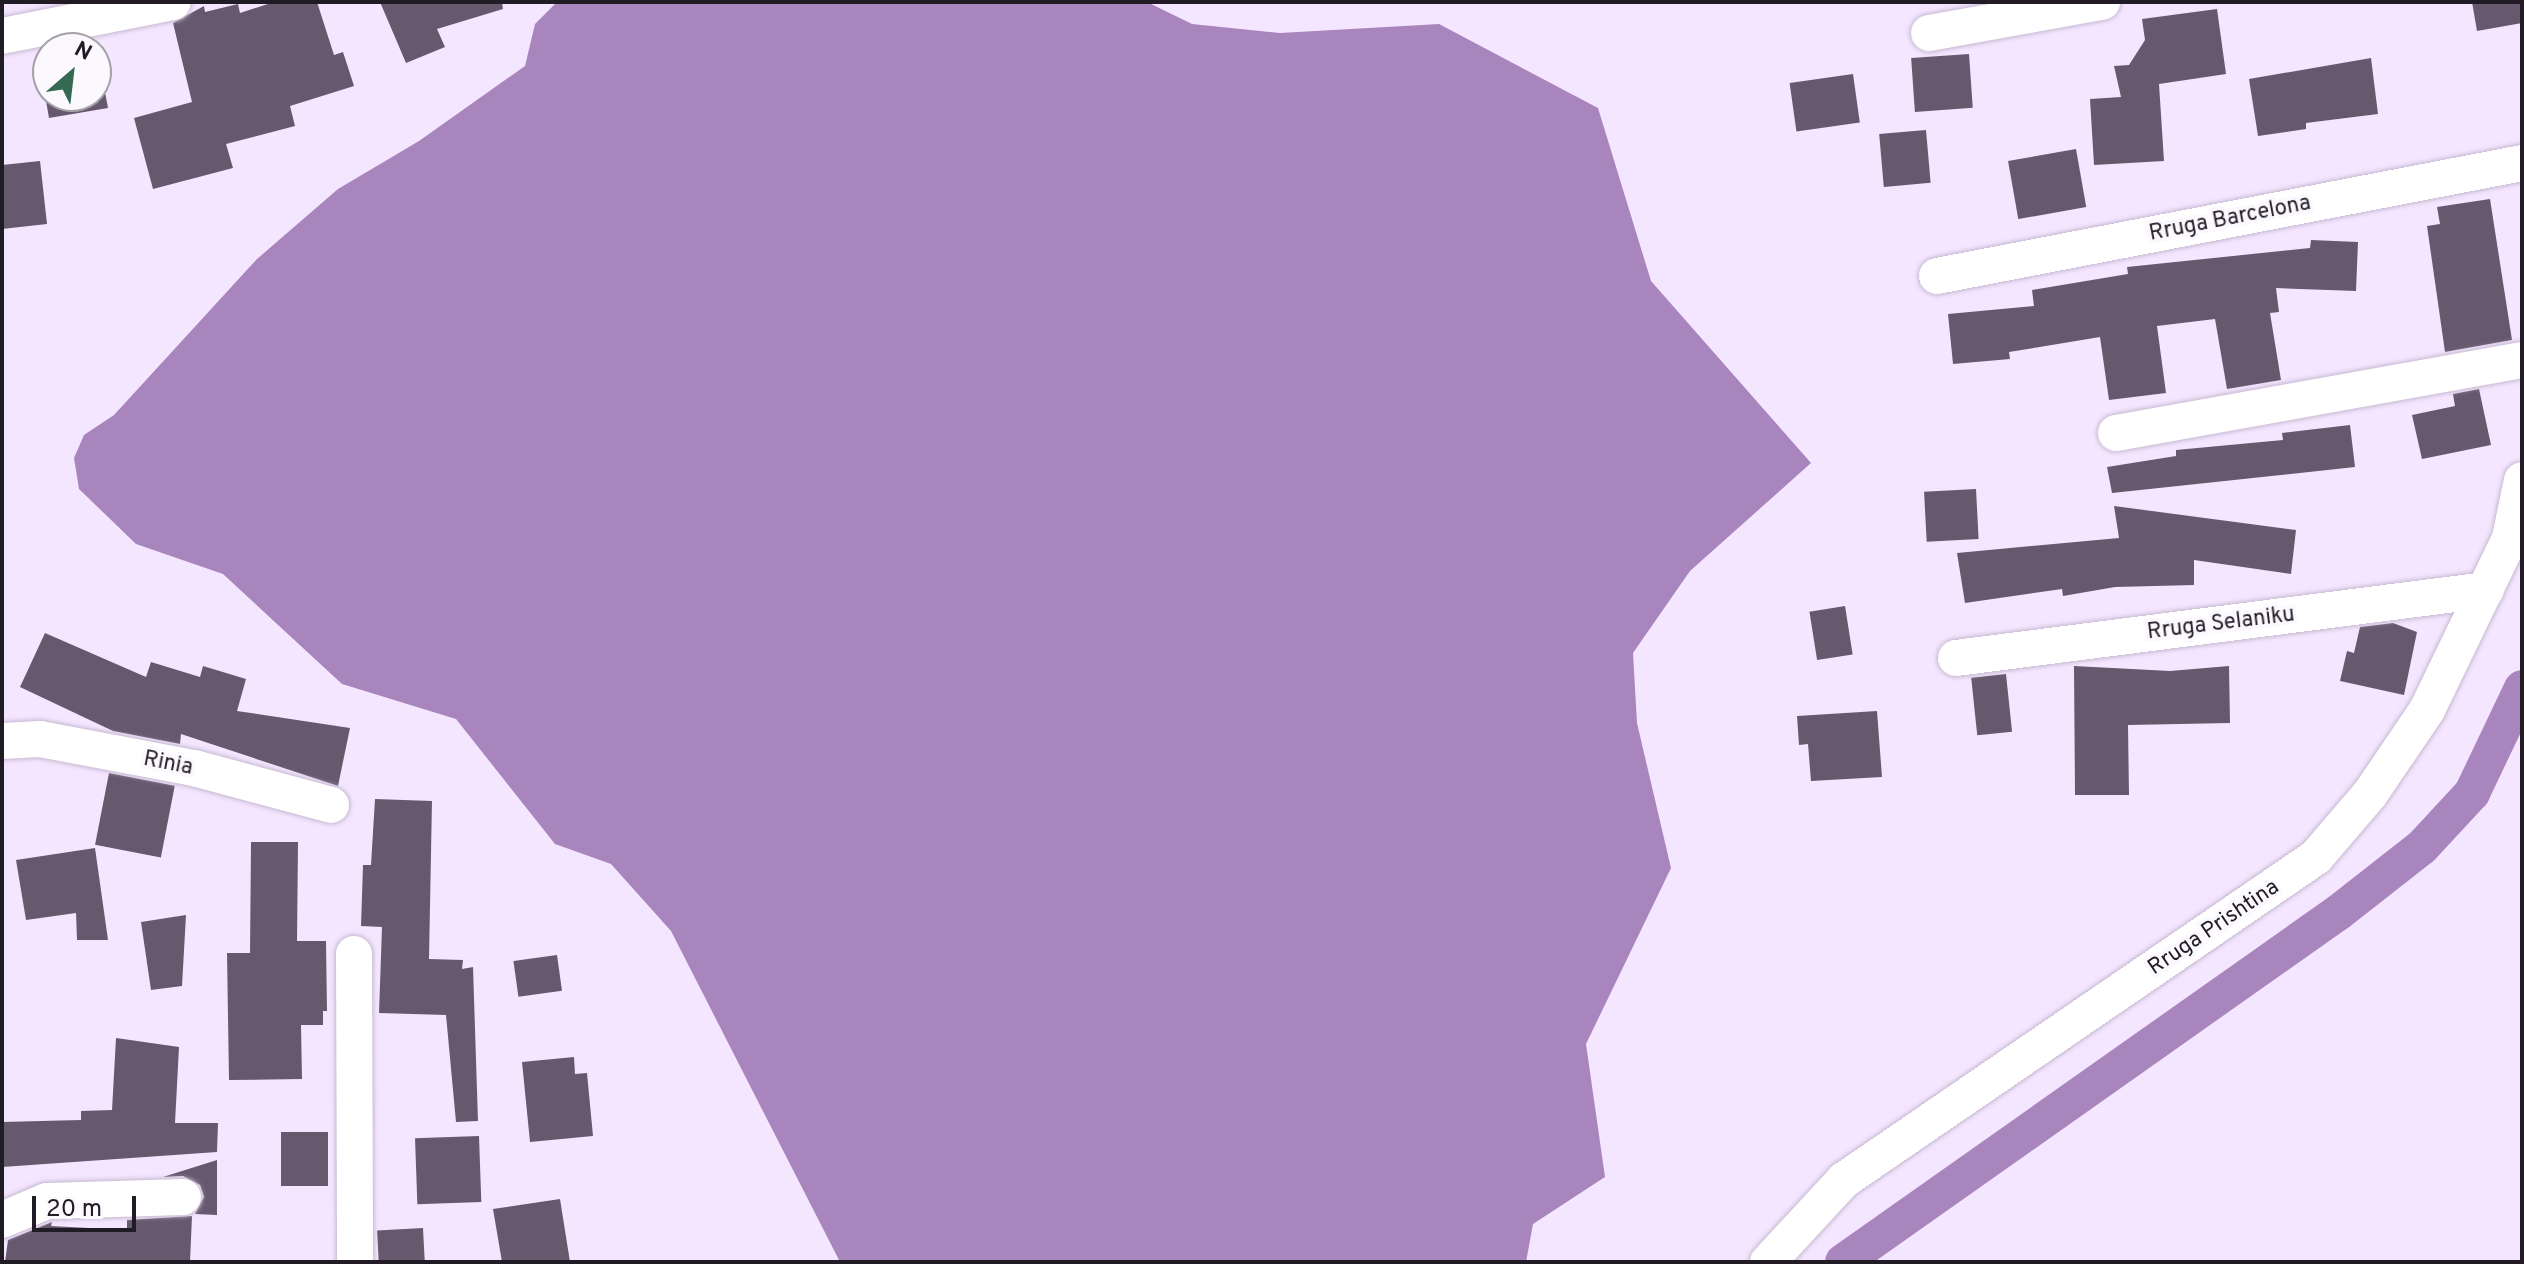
<!DOCTYPE html>
<style>
body{margin:0}
#map{position:relative;width:2524px;height:1264px;overflow:hidden;background:#f5e6ff;font-family:Overpass,sans-serif}
div>[style]{position:absolute}
.water>*{inset:0;background:#a886bd}
.canal>*{height:36px;margin:-18px;padding:0 18px;transform-origin:18px;border-radius:18px;background:#a886bd}
.building>*{inset:0;background:#66596e;transform-origin:0 0}
.roads{filter:drop-shadow(0 0 2px #c7b9d1) drop-shadow(0 0 2px #c7b9d1)}
.minor>*{height:36px;margin:-18px;padding:0 18px;transform-origin:18px;border-radius:18px;background:#fff}
span{translate:-50% -50%;white-space:nowrap;text-align:center;line-height:1.15;-webkit-text-stroke:8px #fcf9fe;paint-order:stroke}
.street-label{font-size:22px;color:#201b24}
.frame{position:absolute;inset:0;border:4px solid #201b24;pointer-events:none}
.north{position:absolute;left:32px;top:32px;width:80px;height:80px;box-sizing:border-box;background:#fcf9fe;border:2px solid #a4a0a7;border-radius:50%;rotate:28deg;font-size:22px;font-weight:700;line-height:32px;text-align:center;color:#201b24}
.north::after{content:'';display:block;margin:auto;width:28px;height:36px;background:#336a51;clip-path:polygon(50% 0,100% 100%,50% 72%,0 100%)}
.scale{position:absolute;left:32px;top:1196px;width:104px;height:36px;box-sizing:border-box;border:4px solid #201b24;border-top:0;padding-left:10px;font-size:24px;line-height:28px;white-space:nowrap;color:#201b24;-webkit-text-stroke:6px #fcf9fe;paint-order:stroke}
</style>
<div id="map">
<div class="water">
<i style="clip-path:polygon(557px 2px,1147px 2px,1192px 24px,1280px 33px,1439px 24px,1598px 108px,1651px 281px,1811px 463px,1690px 571px,1633px 653px,1637px 723px,1671px 868px,1586px 1044px,1605px 1177px,1533px 1224px,1526px 1262px,840px 1262px,671px 931px,611px 864px,555px 844px,456px 719px,342px 684px,223px 574px,136px 544px,79px 489px,74px 458px,84px 435px,114px 415px,257px 259px,338px 189px,419px 141px,525px 66px,535px 24px)"></i>
</div>
<div class="canal">
<i style="left:1843px;top:1262px;width:607px;rotate:-35.21deg"></i>
<i style="left:2339px;top:912px;width:105px;rotate:-38.1deg"></i>
<i style="left:2422px;top:847px;width:74px;rotate:-47.2deg"></i>
<i style="left:2472px;top:793px;width:116px;rotate:-64.5deg"></i>
</div>
<div class="building">
<i style="clip-path:polygon(274px 2px,317px 2px,334px 55px,343px 52px,354px 86px,290px 106px,295px 126px,226px 144px,233px 168px,153px 189px,134px 118px,192px 102px,173px 23px,204px 6px,205px 12px,238px 4px,240px 13px)"></i>
<i style="clip-path:polygon(380px 2px,502px 2px,503px 9px,437px 29px,445px 47px,406px 63px)"></i>
<i style="clip-path:polygon(2472px 2px,2522px 2px,2522px 23px,2477px 31px)"></i>
<i style="clip-path:polygon(2217px 9px,2226px 74px,2159px 84px,2164px 161px,2094px 165px,2090px 99px,2121px 97px,2114px 66px,2129px 65px,2145px 40px,2142px 19px)"></i>
<i style="clip-path:polygon(97px 50px,108px 108px,49px 118px,39px 61px,48px 59px,48px 96px,96px 96px)"></i>
<i style="left:1969px;top:54px;width:54px;height:58px;rotate:86deg"></i>
<i style="clip-path:polygon(2371px 58px,2378px 114px,2306px 123px,2306px 129px,2258px 136px,2249px 79px)"></i>
<i style="left:1853px;top:74px;width:49px;height:64px;rotate:82deg"></i>
<i style="left:1926px;top:130px;width:53px;height:47px;rotate:85deg"></i>
<i style="left:2076px;top:149px;width:59px;height:69px;rotate:80deg"></i>
<i style="clip-path:polygon(40px 161px,47px 224px,2px 229px,2px 165px)"></i>
<i style="clip-path:polygon(2490px 199px,2512px 340px,2445px 352px,2427px 226px,2440px 224px,2437px 207px)"></i>
<i style="clip-path:polygon(2311px 240px,2358px 242px,2356px 291px,2276px 288px,2279px 312px,2270px 313px,2281px 380px,2227px 389px,2215px 319px,2157px 326px,2166px 393px,2109px 400px,2100px 337px,2009px 352px,2010px 359px,1953px 364px,1948px 314px,2034px 306px,2032px 290px,2128px 274px,2127px 267px,2310px 248px)"></i>
<i style="clip-path:polygon(2479px 389px,2491px 445px,2422px 459px,2412px 415px,2455px 406px,2453px 394px)"></i>
<i style="clip-path:polygon(2350px 425px,2355px 467px,2112px 493px,2107px 467px,2176px 456px,2176px 450px,2283px 440px,2282px 433px)"></i>
<i style="left:1976px;top:489px;width:50px;height:52px;rotate:87deg"></i>
<i style="clip-path:polygon(2114px 506px,2296px 530px,2291px 574px,2194px 560px,2194px 585px,2115px 587px,2063px 596px,2062px 589px,1965px 603px,1957px 553px,2119px 538px)"></i>
<i style="left:1845px;top:606px;width:49px;height:36px;rotate:81deg"></i>
<i style="clip-path:polygon(2393px 623px,2417px 632px,2404px 695px,2340px 681px,2347px 651px,2354px 653px,2360px 627px)"></i>
<i style="clip-path:polygon(45px 633px,146px 677px,151px 662px,200px 677px,203px 666px,246px 679px,237px 711px,350px 728px,338px 786px,181px 734px,180px 744px,113px 731px,20px 687px)"></i>
<i style="clip-path:polygon(2074px 666px,2170px 671px,2229px 666px,2230px 723px,2128px 725px,2129px 795px,2075px 795px)"></i>
<i style="left:2006px;top:674px;width:58px;height:35px;rotate:84deg"></i>
<i style="clip-path:polygon(1877px 711px,1882px 777px,1811px 781px,1808px 744px,1799px 745px,1797px 716px)"></i>
<i style="left:109px;top:773px;width:67px;height:73px;rotate:11deg"></i>
<i style="clip-path:polygon(375px 799px,432px 801px,429px 959px,463px 960px,462px 969px,473px 967px,478px 1121px,456px 1122px,446px 1015px,379px 1013px,382px 927px,361px 926px,363px 865px,371px 865px)"></i>
<i style="clip-path:polygon(251px 842px,298px 842px,297px 941px,326px 941px,327px 1011px,323px 1011px,323px 1025px,301px 1025px,302px 1079px,229px 1080px,227px 953px,250px 953px)"></i>
<i style="clip-path:polygon(95px 848px,108px 940px,77px 940px,76px 913px,26px 920px,16px 860px)"></i>
<i style="clip-path:polygon(186px 915px,182px 986px,151px 990px,141px 922px)"></i>
<i style="left:557px;top:955px;width:36px;height:44px;rotate:82deg"></i>
<i style="clip-path:polygon(116px 1038px,179px 1047px,175px 1123px,218px 1123px,217px 1152px,2px 1167px,2px 1122px,81px 1120px,81px 1111px,112px 1110px)"></i>
<i style="clip-path:polygon(574px 1057px,575px 1074px,587px 1073px,593px 1136px,530px 1142px,522px 1062px)"></i>
<i style="left:281px;top:1132px;width:47px;height:54px"></i>
<i style="left:479px;top:1136px;width:66px;height:64px;rotate:88deg"></i>
<i style="clip-path:polygon(217px 1160px,217px 1215px,195px 1214px,204px 1197px,200px 1185px,183px 1176px,163px 1177px)"></i>
<i style="clip-path:polygon(560px 1199px,570px 1262px,502px 1262px,493px 1209px)"></i>
<i style="clip-path:polygon(192px 1216px,190px 1262px,5px 1262px,8px 1240px,52px 1222px,51px 1226px,127px 1230px,127px 1220px)"></i>
<i style="left:423px;top:1228px;width:34px;height:46px;rotate:87deg"></i>
</div>
<div class="roads">
<div class="minor">
<i style="left:1929px;top:33px;width:176px;rotate:-10.2deg"></i>
<i style="left:2px;top:36px;width:174px;rotate:-11.2deg"></i>
<i style="left:1937px;top:276px;width:596px;rotate:-10.93deg"></i>
<i style="left:2116px;top:433px;width:413px;rotate:-10.2deg"></i>
<i style="left:1956px;top:658px;width:534px;rotate:-7.31deg"></i>
<i style="left:2px;top:741px;width:38px;rotate:-3deg"></i>
<i style="left:40px;top:739px;width:157px;rotate:10.7deg"></i>
<i style="left:194px;top:768px;width:142px;rotate:15.1deg"></i>
<i style="left:354px;top:954px;width:308px;rotate:89.8deg"></i>
<i style="left:2px;top:1220px;width:49px;rotate:-22.9deg"></i>
<i style="left:47px;top:1201px;width:136px;rotate:-1.7deg"></i>
<i style="left:1768px;top:1262px;width:112px;rotate:-47.2deg"></i>
<i style="left:1844px;top:1180px;width:572px;rotate:-34.38deg"></i>
<i style="left:2316px;top:857px;width:83px;rotate:-49.4deg"></i>
<i style="left:2370px;top:794px;width:102px;rotate:-55.8deg"></i>
<i style="left:2427px;top:710px;width:191px;rotate:-64.2deg"></i>
<i style="left:2510px;top:538px;width:59px;rotate:-78.3deg"></i>
</div>
</div>
<div class="street-label">
<span style="left:2230px;top:219px;rotate:-11deg">Rruga Barcelona</span>
<span style="left:2221px;top:624px;rotate:-7deg">Rruga Selaniku</span>
<span style="left:168px;top:764px;rotate:11deg">Rinia</span>
<span style="left:2214px;top:928px;rotate:-34deg">Rruga Prishtina</span>
</div>
<div class="frame"></div>
<div class="north">N</div>
<div class="scale">20 m</div>
</div>
